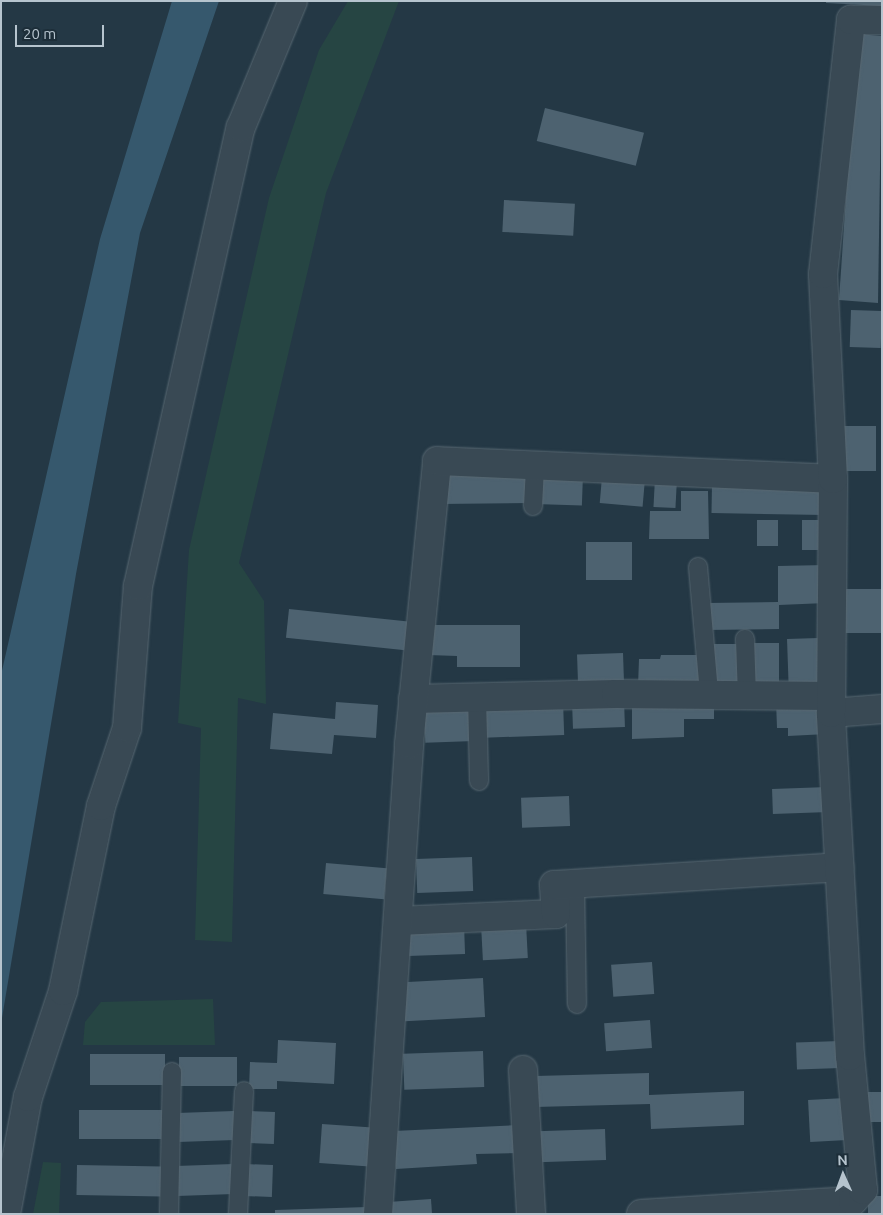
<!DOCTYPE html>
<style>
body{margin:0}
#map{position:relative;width:883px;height:1215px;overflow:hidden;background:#243845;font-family:Ubuntu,sans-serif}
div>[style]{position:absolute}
.green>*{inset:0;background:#264543}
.water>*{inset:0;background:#36586d}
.building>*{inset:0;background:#4d6270;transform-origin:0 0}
.roads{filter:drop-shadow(0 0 1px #576771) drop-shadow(0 0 1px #576771)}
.service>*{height:18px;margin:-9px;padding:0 9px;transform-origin:9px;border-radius:9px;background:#394954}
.minor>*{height:28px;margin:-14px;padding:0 14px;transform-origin:14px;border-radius:14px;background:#394954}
span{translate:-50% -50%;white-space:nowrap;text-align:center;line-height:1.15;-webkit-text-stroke:4px #1d2e39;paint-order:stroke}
.frame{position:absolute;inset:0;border:2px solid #b6c4ce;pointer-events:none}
.north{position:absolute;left:818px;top:1150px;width:50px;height:50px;-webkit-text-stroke:4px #1d2e39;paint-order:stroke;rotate:358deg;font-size:14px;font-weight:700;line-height:20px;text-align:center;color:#b6c4ce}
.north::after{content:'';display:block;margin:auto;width:18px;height:22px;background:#b6c4ce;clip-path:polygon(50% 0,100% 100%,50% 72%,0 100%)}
.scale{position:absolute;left:15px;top:25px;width:89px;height:22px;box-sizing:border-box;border:2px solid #b6c4ce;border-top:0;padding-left:6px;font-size:15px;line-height:18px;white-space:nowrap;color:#b6c4ce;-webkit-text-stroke:4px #1d2e39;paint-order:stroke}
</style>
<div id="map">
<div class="green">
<i style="clip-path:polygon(348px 1px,399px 1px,326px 193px,239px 563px,264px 601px,266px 704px,238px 698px,232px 942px,195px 940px,201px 728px,178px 723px,189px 550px,269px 198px,319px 50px)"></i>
<i style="clip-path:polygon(213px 999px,215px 1045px,83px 1045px,85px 1022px,101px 1002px)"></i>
<i style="clip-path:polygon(43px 1162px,61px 1163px,59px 1214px,33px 1214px)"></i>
</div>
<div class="water">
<i style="clip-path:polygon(172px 1px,219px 1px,140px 233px,76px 574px,1px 1024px,1px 675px,100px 239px)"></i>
</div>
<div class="building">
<i style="clip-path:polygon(826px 1px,882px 1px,882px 6px,826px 3px)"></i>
<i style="clip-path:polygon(857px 34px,882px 36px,878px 303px,839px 300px)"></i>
<i style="left:545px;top:108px;width:102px;height:34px;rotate:14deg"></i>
<i style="left:504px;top:200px;width:71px;height:32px;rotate:3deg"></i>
<i style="left:851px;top:310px;width:31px;height:37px;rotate:2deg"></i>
<i style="left:840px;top:426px;width:36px;height:45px"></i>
<i style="clip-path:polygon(441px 466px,531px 471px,529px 503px,439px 504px)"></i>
<i style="left:536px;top:473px;width:47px;height:31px;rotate:2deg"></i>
<i style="left:602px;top:477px;width:43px;height:26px;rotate:5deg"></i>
<i style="left:655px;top:478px;width:22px;height:29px;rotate:3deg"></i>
<i style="left:712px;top:484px;width:113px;height:29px;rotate:1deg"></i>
<i style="clip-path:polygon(681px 491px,708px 491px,709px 539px,649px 539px,650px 511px,681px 511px)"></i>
<i style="left:757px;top:520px;width:21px;height:26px"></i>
<i style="left:802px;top:520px;width:19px;height:30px"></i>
<i style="left:586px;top:542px;width:46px;height:38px"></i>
<i style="clip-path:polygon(825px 565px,826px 603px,779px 605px,779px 629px,707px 630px,707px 603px,778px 602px,778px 566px)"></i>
<i style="left:845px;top:589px;width:37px;height:44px"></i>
<i style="left:289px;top:609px;width:127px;height:29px;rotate:6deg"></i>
<i style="clip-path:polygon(428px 625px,520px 625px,520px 667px,457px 667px,457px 656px,428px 655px)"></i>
<i style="left:818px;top:638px;width:49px;height:31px;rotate:88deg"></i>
<i style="left:779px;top:643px;width:41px;height:29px;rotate:90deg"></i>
<i style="left:712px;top:644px;width:29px;height:40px"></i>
<i style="left:623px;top:653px;width:34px;height:46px;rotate:88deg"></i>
<i style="clip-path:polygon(661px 655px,703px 655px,703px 686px,638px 686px,639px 659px,660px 659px)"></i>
<i style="clip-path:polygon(714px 698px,714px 719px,684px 719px,684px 737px,632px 739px,632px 700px)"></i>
<i style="clip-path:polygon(825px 699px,827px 734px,788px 736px,788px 728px,777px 728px,776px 701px)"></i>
<i style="left:624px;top:700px;width:27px;height:52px;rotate:88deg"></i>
<i style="left:563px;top:701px;width:34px;height:80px;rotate:88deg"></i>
<i style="clip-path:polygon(336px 702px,378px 705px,376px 738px,334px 735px,332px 754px,270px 749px,273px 713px,335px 719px)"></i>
<i style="left:473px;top:704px;width:37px;height:49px;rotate:88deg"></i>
<i style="left:828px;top:787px;width:25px;height:56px;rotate:88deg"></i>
<i style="left:569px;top:796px;width:30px;height:48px;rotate:88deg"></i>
<i style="left:472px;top:857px;width:34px;height:56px;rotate:88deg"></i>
<i style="left:326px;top:863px;width:61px;height:31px;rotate:5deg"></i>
<i style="left:526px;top:923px;width:35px;height:45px;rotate:87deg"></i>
<i style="left:464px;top:924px;width:30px;height:57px;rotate:88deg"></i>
<i style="left:652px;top:962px;width:32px;height:41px;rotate:86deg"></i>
<i style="left:483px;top:978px;width:39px;height:80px;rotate:87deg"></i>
<i style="left:650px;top:1020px;width:28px;height:46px;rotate:86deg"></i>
<i style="clip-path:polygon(278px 1040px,336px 1043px,334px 1084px,277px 1081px,277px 1089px,249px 1089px,250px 1062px,277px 1063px)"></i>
<i style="left:840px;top:1041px;width:27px;height:44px;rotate:88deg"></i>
<i style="left:483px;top:1051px;width:36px;height:80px;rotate:88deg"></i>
<i style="left:90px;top:1054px;width:75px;height:31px"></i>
<i style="left:237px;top:1057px;width:29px;height:58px;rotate:90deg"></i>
<i style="clip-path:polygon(649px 1073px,649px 1095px,744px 1091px,744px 1125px,651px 1129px,650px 1104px,535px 1107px,535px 1076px)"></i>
<i style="left:882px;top:1092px;width:30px;height:17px;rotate:90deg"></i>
<i style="left:845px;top:1098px;width:42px;height:37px;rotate:87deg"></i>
<i style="left:79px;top:1110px;width:85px;height:29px"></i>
<i style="left:234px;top:1111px;width:29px;height:57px;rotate:88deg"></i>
<i style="left:247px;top:1111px;width:28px;height:32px;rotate:2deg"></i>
<i style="left:322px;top:1124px;width:54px;height:39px;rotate:4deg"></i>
<i style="clip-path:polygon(518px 1125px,519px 1153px,476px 1154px,477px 1164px,396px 1169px,394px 1131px)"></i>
<i style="left:605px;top:1129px;width:31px;height:68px;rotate:88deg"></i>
<i style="left:233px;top:1164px;width:30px;height:57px;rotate:88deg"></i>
<i style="left:245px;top:1164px;width:28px;height:32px;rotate:2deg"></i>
<i style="left:77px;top:1165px;width:85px;height:30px;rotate:1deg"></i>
<i style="left:868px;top:1196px;width:14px;height:18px"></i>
<i style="left:431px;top:1199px;width:15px;height:43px;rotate:86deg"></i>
<i style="clip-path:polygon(367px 1207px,367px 1214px,275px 1214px,275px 1210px)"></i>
</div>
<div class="roads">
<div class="service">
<i style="left:533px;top:506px;width:39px;rotate:-87deg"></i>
<i style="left:698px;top:567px;width:127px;rotate:85deg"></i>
<i style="left:745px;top:639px;width:57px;rotate:88deg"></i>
<i style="left:477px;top:697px;width:84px;rotate:88.6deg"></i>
<i style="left:575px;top:883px;width:121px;rotate:89.1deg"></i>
<i style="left:169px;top:1214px;width:142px;rotate:-88.8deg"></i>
<i style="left:238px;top:1214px;width:123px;rotate:-87.2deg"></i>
</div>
<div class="minor">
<i style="left:413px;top:699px;width:203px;rotate:-1.4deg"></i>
<i style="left:616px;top:694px;width:215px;rotate:0.5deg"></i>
<i style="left:831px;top:713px;width:51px;rotate:-4.5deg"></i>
<i style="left:398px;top:921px;width:158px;rotate:-2.5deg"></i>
<i style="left:556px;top:914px;width:29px;rotate:-94deg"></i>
<i style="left:554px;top:885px;width:286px;rotate:-3.6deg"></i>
<i style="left:523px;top:1070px;width:144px;rotate:86.8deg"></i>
<i style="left:6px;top:1214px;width:119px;rotate:-79.4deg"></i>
<i style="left:28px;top:1097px;width:112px;rotate:-71.7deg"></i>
<i style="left:63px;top:991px;width:189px;rotate:-78.4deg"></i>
<i style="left:101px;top:806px;width:82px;rotate:-71.6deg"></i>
<i style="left:127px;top:728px;width:142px;rotate:-85.6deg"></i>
<i style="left:138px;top:586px;width:470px;rotate:-77.4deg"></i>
<i style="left:241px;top:127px;width:136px;rotate:-67.6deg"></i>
<i style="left:378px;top:1214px;width:471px;rotate:-86.2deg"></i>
<i style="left:409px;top:744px;width:284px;rotate:-84.3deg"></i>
<i style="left:437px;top:461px;width:396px;rotate:2.6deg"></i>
<i style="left:641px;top:1214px;width:212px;rotate:-3.5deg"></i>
<i style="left:853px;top:1201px;width:15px;rotate:-48deg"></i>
<i style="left:863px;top:1190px;width:135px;rotate:-95.5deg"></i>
<i style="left:850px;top:1056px;width:344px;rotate:-93.2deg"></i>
<i style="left:831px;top:713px;width:234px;rotate:-89.5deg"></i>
<i style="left:833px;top:479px;width:205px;rotate:-92.8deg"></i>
<i style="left:823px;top:274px;width:256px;rotate:-83.7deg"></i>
<i style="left:851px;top:20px;width:31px"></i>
</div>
</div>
<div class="frame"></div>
<div class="north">N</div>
<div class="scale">20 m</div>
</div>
